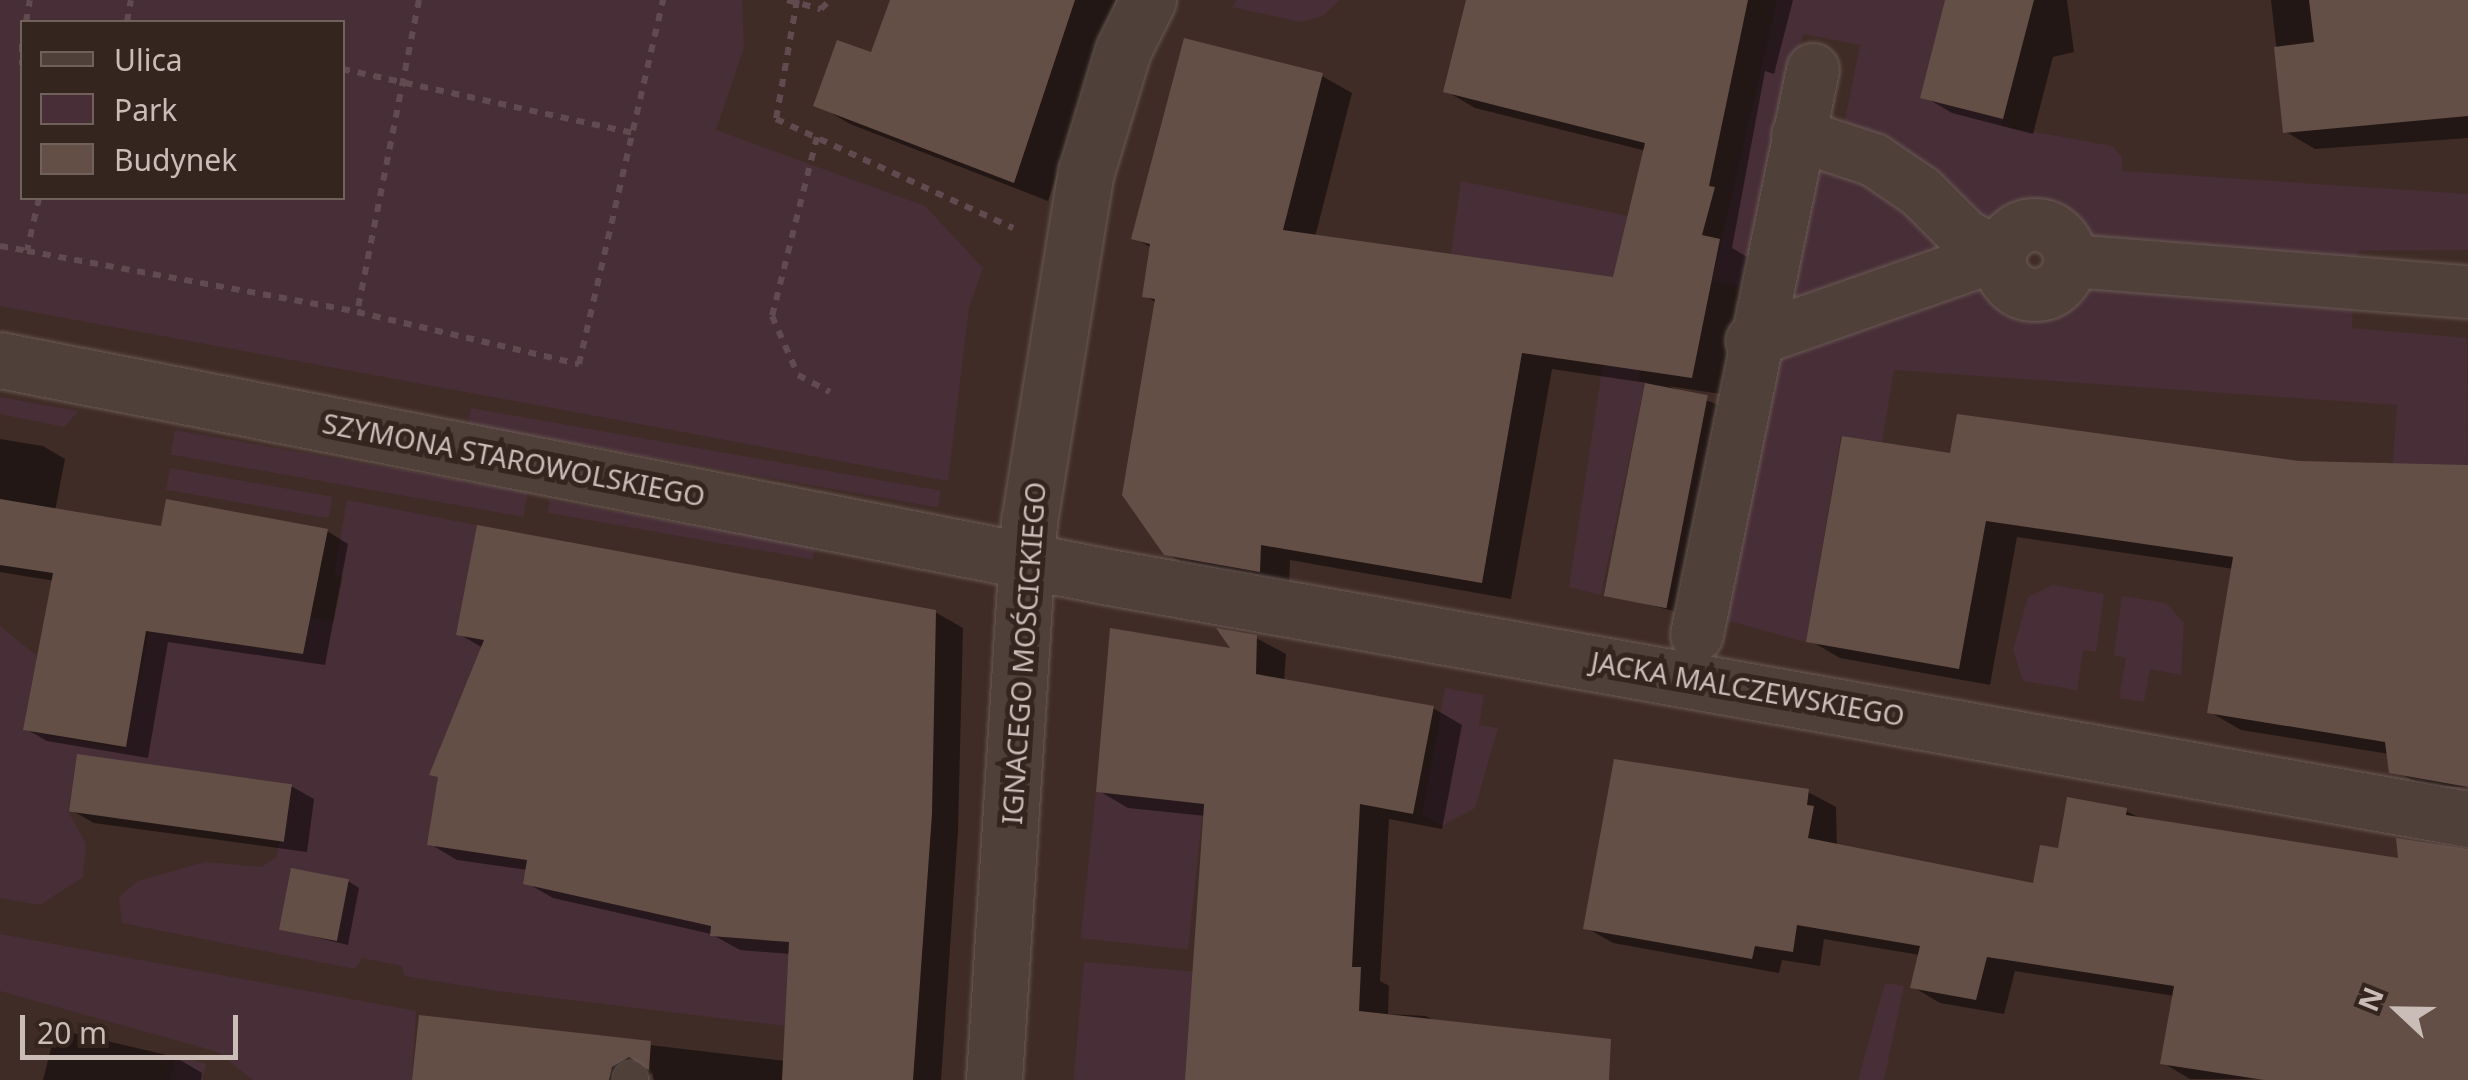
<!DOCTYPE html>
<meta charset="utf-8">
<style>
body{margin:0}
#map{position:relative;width:2468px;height:1080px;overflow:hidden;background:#402c26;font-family:"Noto Sans",sans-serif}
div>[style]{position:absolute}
.green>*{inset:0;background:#482e37;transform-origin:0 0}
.shadow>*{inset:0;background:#0007}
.building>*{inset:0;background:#644f47;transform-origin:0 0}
.path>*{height:6px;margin-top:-3px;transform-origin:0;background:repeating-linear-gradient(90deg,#624b50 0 8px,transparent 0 16px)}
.roads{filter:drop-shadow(0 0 2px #6a5b55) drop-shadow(0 0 2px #6a5b55)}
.service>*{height:35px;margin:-17.5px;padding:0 17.5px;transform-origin:17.5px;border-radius:17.5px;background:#50403a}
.pedestrian>*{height:52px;margin:-26px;padding:0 26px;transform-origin:26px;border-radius:26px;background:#50403a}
.pedestrian>.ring{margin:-26px;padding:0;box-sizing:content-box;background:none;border:52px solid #50403a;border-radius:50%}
.minor>*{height:55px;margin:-27.5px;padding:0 27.5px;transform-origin:27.5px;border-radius:27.5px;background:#50403a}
span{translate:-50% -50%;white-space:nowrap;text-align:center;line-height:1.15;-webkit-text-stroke:10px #35251f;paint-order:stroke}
.street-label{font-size:28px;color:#cabcb7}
.legend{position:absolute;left:20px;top:20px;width:325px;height:180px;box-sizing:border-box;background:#35251f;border:2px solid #71615c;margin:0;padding:12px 18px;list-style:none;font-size:30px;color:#cabcb7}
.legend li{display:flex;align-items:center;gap:20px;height:50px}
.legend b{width:50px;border:2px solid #71615c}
.north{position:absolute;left:2348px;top:960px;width:100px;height:100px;-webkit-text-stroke:8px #35251f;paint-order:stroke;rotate:292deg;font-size:28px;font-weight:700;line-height:40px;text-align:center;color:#cabcb7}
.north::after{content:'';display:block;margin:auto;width:35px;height:45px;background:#cabcb7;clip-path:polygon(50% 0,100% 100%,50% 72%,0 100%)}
.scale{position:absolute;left:20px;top:1015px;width:218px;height:45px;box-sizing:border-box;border:5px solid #cabcb7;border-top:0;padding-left:12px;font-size:30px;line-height:35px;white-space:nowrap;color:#cabcb7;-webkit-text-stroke:8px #35251f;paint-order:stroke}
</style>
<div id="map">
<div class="green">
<i style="clip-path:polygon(evenodd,0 0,742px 0,744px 47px,716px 130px,925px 206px,983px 268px,969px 307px,948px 481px,0 306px,0 0,22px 22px,342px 22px,342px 198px,22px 198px,22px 22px)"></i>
<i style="clip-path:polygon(1237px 0,1340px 0,1323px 16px,1301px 22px,1232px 7px)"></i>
<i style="clip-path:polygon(1777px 0,1945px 0,1920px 98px,2003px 119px,2001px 126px,2112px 146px,2122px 157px,2122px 171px,2468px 194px,2468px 250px,2358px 251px,2356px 267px,2089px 238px,2069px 212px,2029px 200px,2012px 203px,1988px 225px,1844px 125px,1860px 45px,1803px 34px,1748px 288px,1712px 281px)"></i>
<i style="clip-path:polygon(1809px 159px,1853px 169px,1954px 250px,1785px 309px)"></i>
<i style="clip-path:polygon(1461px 181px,1628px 216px,1654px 296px,1638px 380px,1645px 382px,1601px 595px,1569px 587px,1616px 278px,1451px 254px)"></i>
<i style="clip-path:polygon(1985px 282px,2000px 309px,2022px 317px,2067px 308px,2088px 284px,2353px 305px,2352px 328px,2467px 338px,2468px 474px,2392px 473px,2397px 405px,1894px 370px,1882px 442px,1841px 436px,1806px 642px,1722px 619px,1766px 363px)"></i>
<i style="clip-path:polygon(0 397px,67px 409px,78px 411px,65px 427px,0 414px)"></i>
<i style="left:471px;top:408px;width:477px;height:17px;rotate:10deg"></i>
<i style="left:175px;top:430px;width:358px;height:25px;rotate:10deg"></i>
<i style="left:170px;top:468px;width:165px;height:22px;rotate:10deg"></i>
<i style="clip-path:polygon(347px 500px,477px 525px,457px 635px,497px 642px,715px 873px,711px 936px,789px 942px,785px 1026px,497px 991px,404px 976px,402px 966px,362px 958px,355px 969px,122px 923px,119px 897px,138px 881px,205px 862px,261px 867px,276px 858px,291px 784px,77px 755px,68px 811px,86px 844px,83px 877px,40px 905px,0 898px,0 626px,37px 656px,23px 730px,125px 749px,150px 628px,302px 654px,310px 617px,334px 621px,343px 577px,334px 575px)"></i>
<i style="left:550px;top:500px;width:269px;height:13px;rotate:10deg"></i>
<i style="clip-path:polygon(2053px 585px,2104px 594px,2096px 652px,2083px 650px,2077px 690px,2023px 681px,2013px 650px,2028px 597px)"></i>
<i style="clip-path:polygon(2122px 596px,2166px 603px,2184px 623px,2181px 675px,2150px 669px,2144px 702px,2119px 698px,2126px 658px,2114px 655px)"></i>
<i style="clip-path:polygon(1445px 688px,1484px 695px,1479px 725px,1498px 728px,1475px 808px,1442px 826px,1422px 815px)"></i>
<i style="left:1096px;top:792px;width:108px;height:147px;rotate:6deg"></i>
<i style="clip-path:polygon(0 934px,416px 1011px,412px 1080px,253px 1080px,218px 1052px,0 991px)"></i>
<i style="left:1084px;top:962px;width:112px;height:118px;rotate:5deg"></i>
<i style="clip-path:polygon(1885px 983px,1904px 986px,1884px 1080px,1858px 1080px)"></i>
<i style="clip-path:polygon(176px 1055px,206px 1064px,202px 1080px,170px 1080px)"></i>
</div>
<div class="shadow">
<i style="clip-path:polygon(893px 0,1116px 0,1048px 201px,850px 124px,816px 104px,872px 55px)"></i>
<i style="clip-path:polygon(1469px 0,1793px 0,1774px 74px,1765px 71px,1732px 248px,1749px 258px,1721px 394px,1668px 386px,1719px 405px,1677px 612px,1604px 593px,1647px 383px,1552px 369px,1511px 599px,1290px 560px,1289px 587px,1197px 571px,1166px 553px,1157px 303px,1145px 296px,1152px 248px,1134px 238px,1322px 76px,1352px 93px,1315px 237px,1615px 280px,1646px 151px,1475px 108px,1446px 91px)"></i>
<i style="clip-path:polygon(1948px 0,2067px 0,2074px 52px,2053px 57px,2033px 134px,1952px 113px,1923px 96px)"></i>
<i style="clip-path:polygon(2271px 0,2468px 0,2468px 138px,2315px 149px,2286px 132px)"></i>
<i style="clip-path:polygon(0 439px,43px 446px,65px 459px,55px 511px,163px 529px,327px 531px,348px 544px,325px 665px,168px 642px,148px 758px,47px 741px,26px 729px,55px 581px,0 572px)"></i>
<i style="clip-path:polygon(1952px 456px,2468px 468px,2468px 787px,2422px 786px,2391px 768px,2389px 754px,2241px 730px,2210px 712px,2234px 569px,2017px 537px,1990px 685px,1840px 658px,1809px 640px)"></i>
<i style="clip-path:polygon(935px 612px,963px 628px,958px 831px,941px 1080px,654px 1080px,652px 1073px,644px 1080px,415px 1080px,422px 1018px,786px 1061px,791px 954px,740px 950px,711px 934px,553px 898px,525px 882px,528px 870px,457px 860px,430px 844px,440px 778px,432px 774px,483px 648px,459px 634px)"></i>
<i style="clip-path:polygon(1256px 638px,1286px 654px,1284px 682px,1433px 708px,1462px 725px,1442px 829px,1389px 819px,1380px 981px,1389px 986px,1388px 1014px,1426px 1016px,1550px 1080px,1189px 1080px,1206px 816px,1128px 808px,1099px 791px)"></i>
<i style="clip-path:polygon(291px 786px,314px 799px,307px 852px,94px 823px,71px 810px)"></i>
<i style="clip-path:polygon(1808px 792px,1836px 807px,1837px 847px,2035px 886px,2060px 850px,2126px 811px,2144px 820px,2468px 875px,2468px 1080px,2190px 1079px,2163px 1063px,2175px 996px,2015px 971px,2004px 1014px,1940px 1003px,1913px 987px,1920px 955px,1824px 939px,1820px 966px,1782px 960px,1779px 973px,1613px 943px,1585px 927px)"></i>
<i style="clip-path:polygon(348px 881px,359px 888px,348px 945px,282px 929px)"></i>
<i style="clip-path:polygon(56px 1029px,175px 1057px,202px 1073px,201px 1080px,43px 1080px)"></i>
</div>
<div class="building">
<i style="clip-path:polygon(890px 0,1075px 0,1014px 183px,813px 106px,837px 40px,871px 52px)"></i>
<i style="clip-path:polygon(1466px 0,1748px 0,1709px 186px,1715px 187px,1702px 235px,1720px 239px,1692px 378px,1522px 353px,1482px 583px,1261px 545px,1260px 572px,1164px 555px,1122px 495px,1155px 299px,1142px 297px,1150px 244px,1131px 239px,1184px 38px,1323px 73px,1283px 230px,1613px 277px,1645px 143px,1443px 92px)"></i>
<i style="clip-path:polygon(1945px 0,2034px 0,2003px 119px,1920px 98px)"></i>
<i style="clip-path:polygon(2309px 0,2468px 0,2468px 116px,2283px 133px,2274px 47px,2314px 42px)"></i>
<i style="left:1645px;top:383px;width:64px;height:217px;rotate:11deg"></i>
<i style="clip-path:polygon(1957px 414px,2299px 461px,2468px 465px,2468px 787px,2389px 773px,2385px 742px,2207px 713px,2233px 557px,1986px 521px,1959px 669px,1806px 642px,1842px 436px,1950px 453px)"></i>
<i style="clip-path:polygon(0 499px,161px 526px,166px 499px,328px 529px,303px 654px,146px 631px,126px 747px,23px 730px,53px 573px,0 565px)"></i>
<i style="clip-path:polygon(477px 525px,936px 610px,932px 814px,913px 1080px,782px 1080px,789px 942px,710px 936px,711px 926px,523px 884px,527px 860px,427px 845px,438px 777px,429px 775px,484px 640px,456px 635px)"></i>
<i style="clip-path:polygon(1110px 628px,1230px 648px,1216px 628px,1257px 635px,1256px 674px,1434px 706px,1413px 814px,1360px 804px,1352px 967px,1361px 967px,1359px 1011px,1611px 1039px,1609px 1080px,1185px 1080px,1204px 804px,1096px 792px)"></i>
<i style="left:77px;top:754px;width:217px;height:58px;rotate:8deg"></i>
<i style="clip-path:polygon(1614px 759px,1809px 789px,1807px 805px,1814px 806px,1808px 838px,2033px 883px,2040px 845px,2058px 848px,2067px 797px,2127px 808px,2126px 815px,2398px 858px,2396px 838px,2468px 849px,2468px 1080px,2264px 1080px,2160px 1064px,2174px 986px,1987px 957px,1976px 1000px,1910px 988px,1920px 946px,1797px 925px,1793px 952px,1755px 946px,1752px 959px,1583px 929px)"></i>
<i style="left:291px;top:868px;width:59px;height:63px;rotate:11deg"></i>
<i style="clip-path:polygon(419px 1015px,651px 1041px,649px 1070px,629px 1057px,612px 1067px,609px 1080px,412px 1080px)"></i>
</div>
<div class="path">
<i style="left:419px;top:0;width:318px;rotate:101.2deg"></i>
<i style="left:357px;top:312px;width:228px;rotate:13.2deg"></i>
<i style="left:579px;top:364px;width:374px;rotate:-77deg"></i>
<i style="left:787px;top:0;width:35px;rotate:15deg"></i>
<i style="left:821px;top:9px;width:13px;rotate:-45deg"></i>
<i style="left:797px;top:0;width:121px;rotate:100deg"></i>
<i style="left:776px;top:119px;width:261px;rotate:24.7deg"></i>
<i style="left:26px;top:22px;width:22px;rotate:-80deg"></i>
<i style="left:127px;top:22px;width:22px;rotate:-80deg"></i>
<i style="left:22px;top:44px;width:21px;rotate:90deg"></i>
<i style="left:342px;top:69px;width:297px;rotate:12.4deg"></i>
<i style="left:817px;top:137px;width:185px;rotate:104.1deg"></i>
<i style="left:772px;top:316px;width:64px;rotate:66.2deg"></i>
<i style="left:798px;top:375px;width:36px;rotate:28deg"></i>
<i style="left:39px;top:198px;width:54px;rotate:102.8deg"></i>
<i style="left:27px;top:251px;width:339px;rotate:10.4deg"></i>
<i style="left:0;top:246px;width:27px;rotate:10deg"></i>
</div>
<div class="roads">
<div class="service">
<i style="left:630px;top:1080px;width:2px;rotate:-90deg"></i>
</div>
<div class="pedestrian">
<i class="ring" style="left:2000px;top:225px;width:18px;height:18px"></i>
<i style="left:2072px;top:261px;width:397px;rotate:4.5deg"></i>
<i style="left:1752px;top:341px;width:263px;rotate:-19.3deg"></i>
<i style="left:2000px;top:254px;width:38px;rotate:-153deg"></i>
<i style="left:1966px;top:237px;width:64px;rotate:-135deg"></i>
<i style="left:1921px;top:192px;width:57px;rotate:-145.8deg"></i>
<i style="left:1874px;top:160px;width:80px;rotate:-161.8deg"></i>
<i style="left:1697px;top:635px;width:577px;rotate:-78.4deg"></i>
</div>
<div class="minor">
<i style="left:0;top:360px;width:1130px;rotate:11.07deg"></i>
<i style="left:1109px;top:577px;width:1380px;rotate:10.1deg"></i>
<i style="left:994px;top:1080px;width:559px;rotate:-86.41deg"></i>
<i style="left:1029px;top:522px;width:355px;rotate:-80.8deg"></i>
<i style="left:1086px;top:172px;width:127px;rotate:-73.1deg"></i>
<i style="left:1123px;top:50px;width:56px;rotate:-63.4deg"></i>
</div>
</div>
<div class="street-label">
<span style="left:514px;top:459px;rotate:11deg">SZYMONA STAROWOLSKIEGO</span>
<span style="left:1023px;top:653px;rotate:-86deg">IGNACEGO MOŚCICKIEGO</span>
<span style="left:1748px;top:688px;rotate:10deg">JACKA MALCZEWSKIEGO</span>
</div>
<ul class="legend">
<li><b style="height:12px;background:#50403a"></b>Ulica</li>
<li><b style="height:28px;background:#482e37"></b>Park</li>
<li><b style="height:28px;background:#644f47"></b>Budynek</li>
</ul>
<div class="north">N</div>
<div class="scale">20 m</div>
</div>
